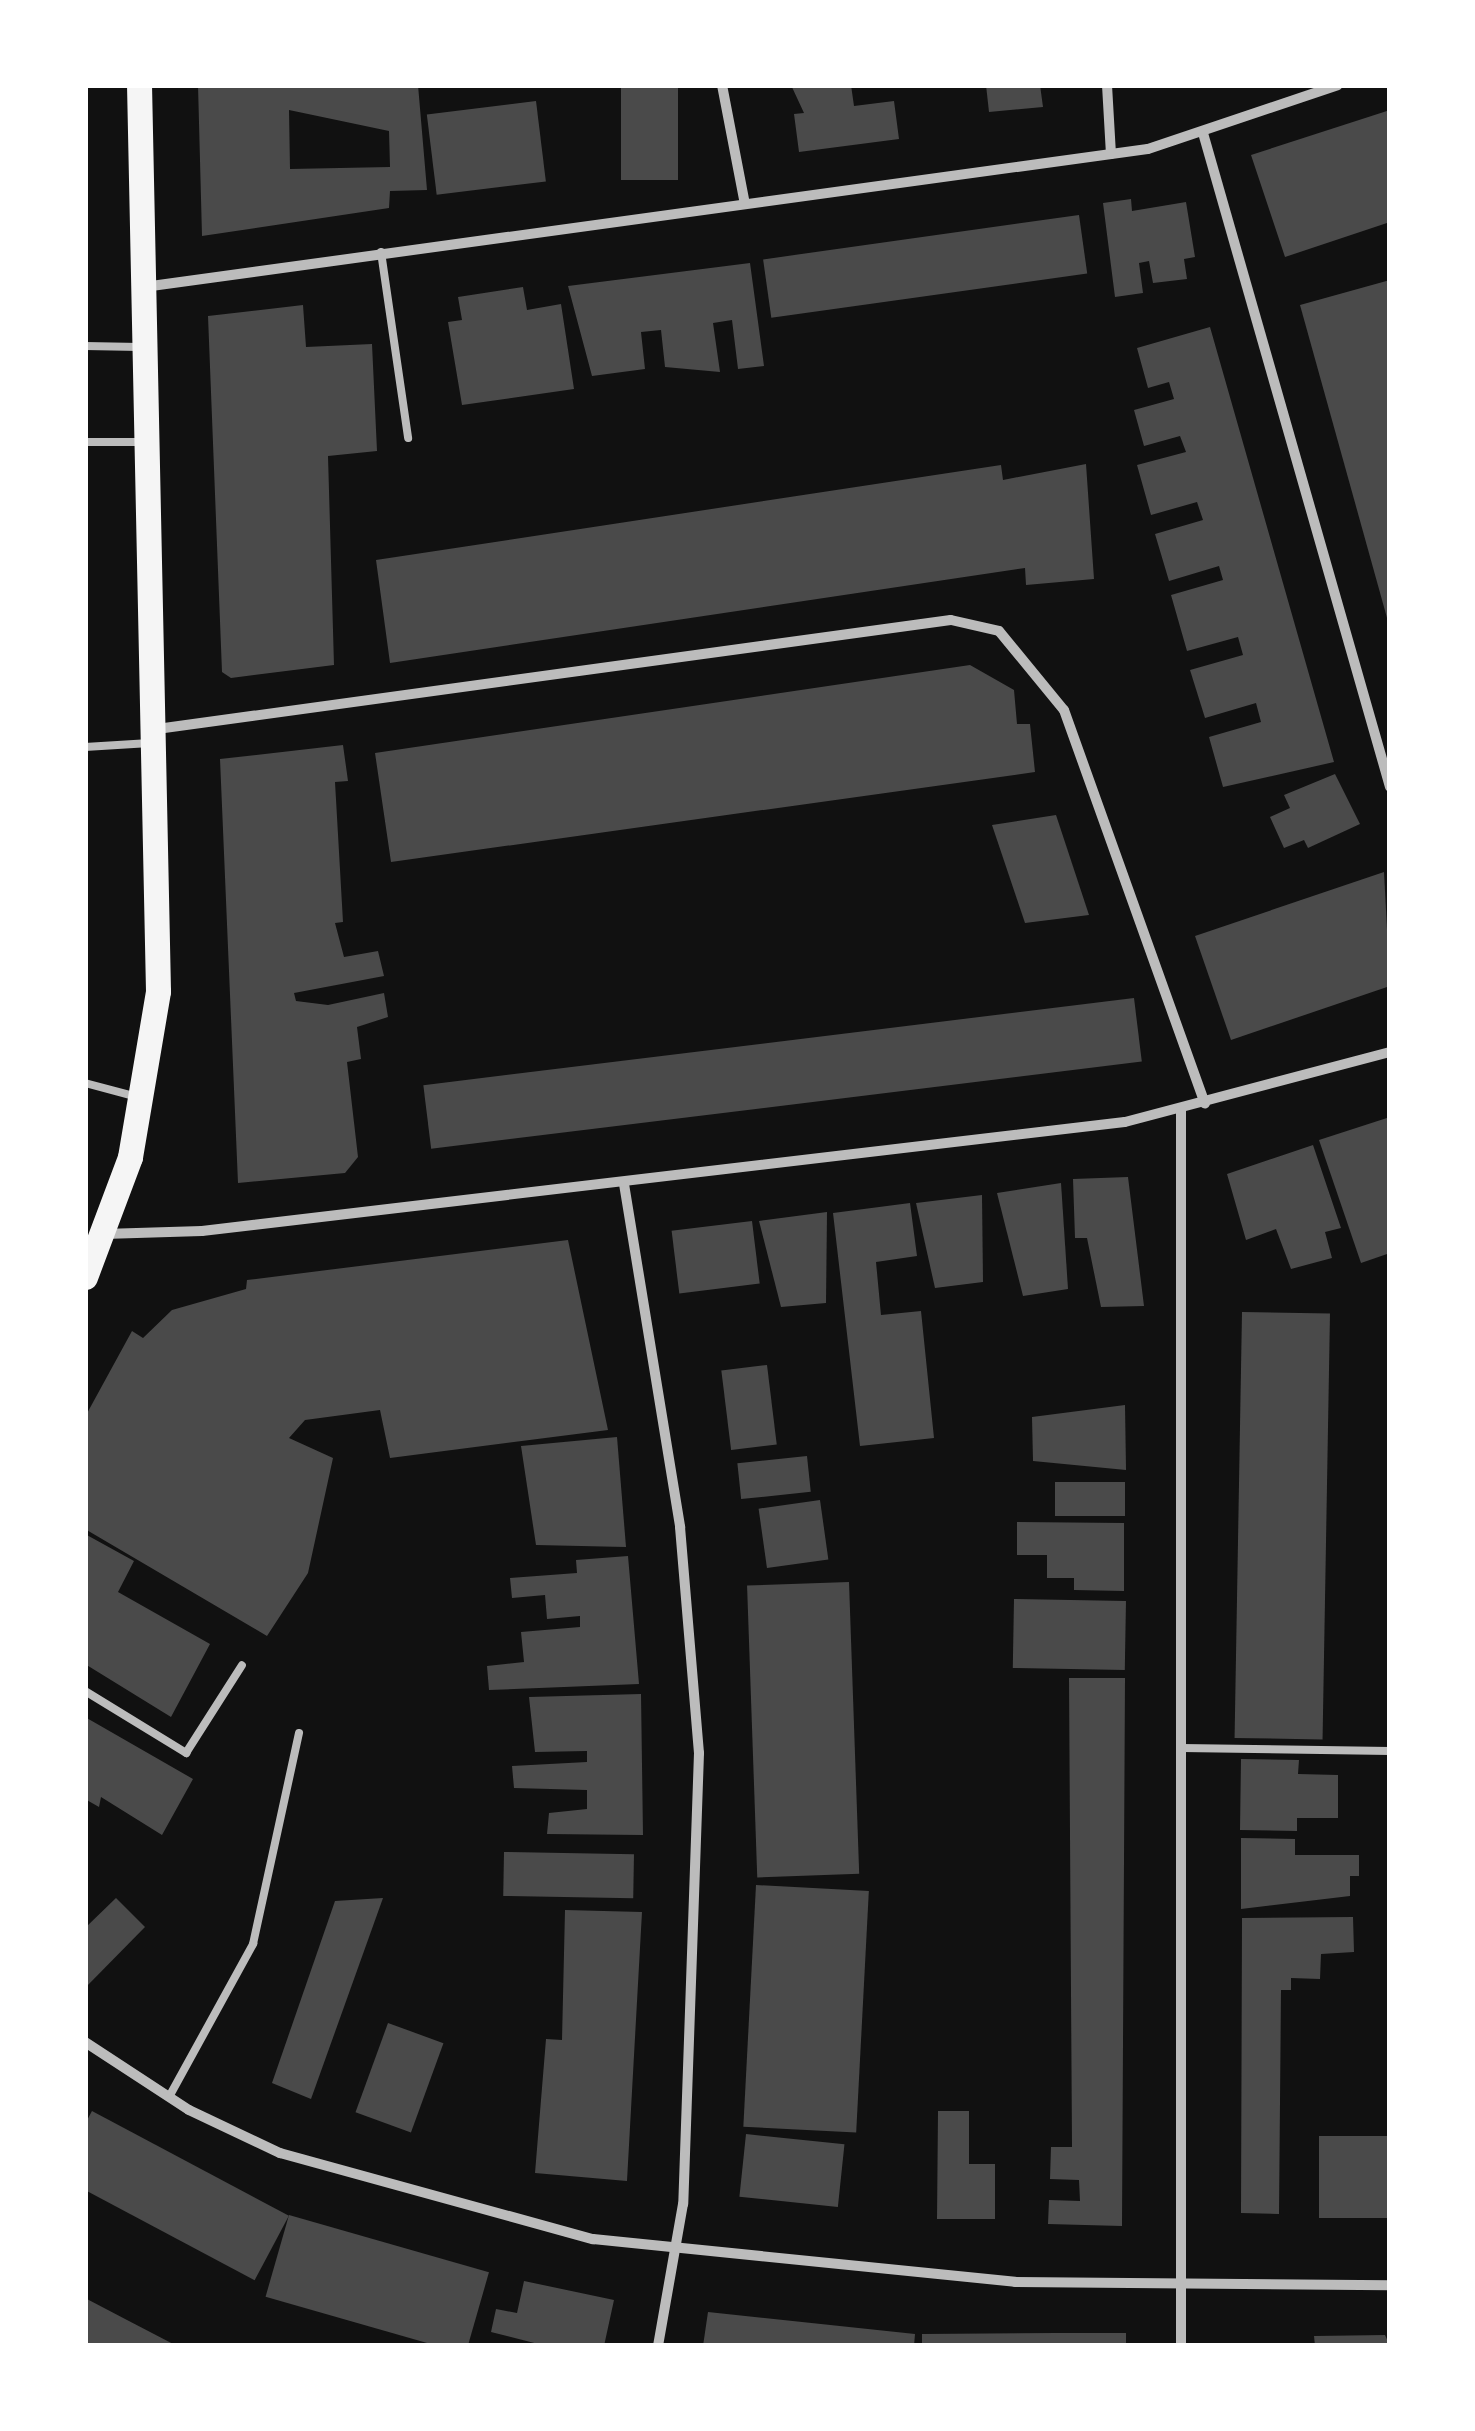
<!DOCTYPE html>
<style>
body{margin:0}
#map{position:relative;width:1475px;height:2431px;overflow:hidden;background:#111;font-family:Quicksand,sans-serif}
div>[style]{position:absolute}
.building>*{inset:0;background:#4a4a4a;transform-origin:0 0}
.service>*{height:8px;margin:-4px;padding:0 4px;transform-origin:4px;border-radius:4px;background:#bcbcbc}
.minor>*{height:10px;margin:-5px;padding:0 5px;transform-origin:5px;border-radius:5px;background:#bcbcbc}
.primary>*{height:25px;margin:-12.5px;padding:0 12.5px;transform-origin:12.5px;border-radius:12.5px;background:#f5f5f5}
span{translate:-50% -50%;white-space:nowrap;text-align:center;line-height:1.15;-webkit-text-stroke:8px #fff;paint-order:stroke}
.frame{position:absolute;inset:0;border:88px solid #fff;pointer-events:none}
</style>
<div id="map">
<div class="building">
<i style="clip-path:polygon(evenodd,198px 85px,418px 85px,427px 190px,390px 191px,389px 208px,202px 236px,198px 85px,289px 110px,389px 131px,390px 167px,290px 169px,289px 110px)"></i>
<i style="left:621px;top:85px;width:57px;height:95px"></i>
<i style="clip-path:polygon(791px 85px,851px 85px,854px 106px,894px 101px,899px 139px,799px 152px,794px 114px,804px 113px)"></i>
<i style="clip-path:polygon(986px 85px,1040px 85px,1043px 107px,989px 112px)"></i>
<i style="left:536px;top:101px;width:81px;height:110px;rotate:83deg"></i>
<i style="clip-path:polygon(1390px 110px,1390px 222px,1285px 257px,1251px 155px)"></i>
<i style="clip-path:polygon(1131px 199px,1132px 211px,1186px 202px,1195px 257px,1184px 259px,1187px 279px,1153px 283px,1149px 261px,1139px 263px,1143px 293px,1115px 297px,1103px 203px)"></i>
<i style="left:1079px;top:215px;width:59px;height:319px;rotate:82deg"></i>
<i style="clip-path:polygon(750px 263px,764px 366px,738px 369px,732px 320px,713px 323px,720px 372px,665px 367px,661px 330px,641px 332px,645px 369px,592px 376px,568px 286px)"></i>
<i style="clip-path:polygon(1390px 280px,1390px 625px,1389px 625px,1300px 305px)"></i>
<i style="clip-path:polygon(523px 287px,527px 310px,561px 304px,574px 389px,462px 405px,448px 322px,462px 320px,458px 297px)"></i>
<i style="clip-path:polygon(303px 305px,306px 347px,372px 344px,377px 451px,328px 456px,334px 665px,231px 678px,222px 672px,208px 316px)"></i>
<i style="clip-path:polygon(1210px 327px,1334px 762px,1223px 787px,1209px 737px,1261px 722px,1256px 703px,1205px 718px,1190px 670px,1243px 655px,1238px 637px,1187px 651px,1171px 595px,1223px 580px,1219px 566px,1169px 581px,1155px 534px,1203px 520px,1197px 502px,1151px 515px,1137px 465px,1186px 452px,1180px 436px,1144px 446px,1134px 410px,1174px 399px,1169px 382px,1148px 388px,1137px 348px)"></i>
<i style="clip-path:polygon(1086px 464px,1094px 579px,1026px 585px,1025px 568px,390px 663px,376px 560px,1001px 465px,1003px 480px)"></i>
<i style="clip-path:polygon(970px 665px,1014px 690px,1017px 724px,1030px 724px,1035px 772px,391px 862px,375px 753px)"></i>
<i style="clip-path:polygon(343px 745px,348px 781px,335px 782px,343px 922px,335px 923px,344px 957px,378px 951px,384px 976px,294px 993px,296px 1001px,328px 1005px,384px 993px,388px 1017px,357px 1027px,361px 1059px,347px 1062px,358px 1157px,345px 1173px,238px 1183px,220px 759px)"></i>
<i style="clip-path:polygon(1335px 774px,1360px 824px,1308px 848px,1304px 840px,1284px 848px,1270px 817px,1290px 808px,1284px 795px)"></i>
<i style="clip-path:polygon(1056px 815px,1089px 915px,1025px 923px,992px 825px)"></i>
<i style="clip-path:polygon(1384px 872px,1390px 986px,1231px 1040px,1195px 936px)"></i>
<i style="left:1134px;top:998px;width:64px;height:716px;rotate:83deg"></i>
<i style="clip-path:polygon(1390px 1117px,1390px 1253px,1361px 1263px,1319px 1140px)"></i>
<i style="clip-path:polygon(1313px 1145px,1341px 1228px,1325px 1232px,1332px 1258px,1291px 1269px,1276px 1229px,1246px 1240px,1227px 1174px)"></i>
<i style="clip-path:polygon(1128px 1177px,1144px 1306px,1101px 1307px,1087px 1238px,1075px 1238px,1073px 1179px)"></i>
<i style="clip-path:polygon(1061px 1183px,1068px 1289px,1023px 1296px,997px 1193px)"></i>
<i style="clip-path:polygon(982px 1195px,983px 1282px,935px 1288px,916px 1203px)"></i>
<i style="clip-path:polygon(910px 1203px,917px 1256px,876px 1262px,881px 1315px,921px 1311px,934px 1438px,860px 1446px,833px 1213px)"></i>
<i style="clip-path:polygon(827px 1212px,826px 1303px,781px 1307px,759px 1221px)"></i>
<i style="left:752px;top:1221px;width:63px;height:81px;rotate:83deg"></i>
<i style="clip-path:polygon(568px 1240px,608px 1430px,390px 1458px,380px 1410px,305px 1420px,289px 1438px,333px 1458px,308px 1573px,267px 1636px,85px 1529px,85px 1417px,132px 1331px,143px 1338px,172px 1310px,246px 1289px,247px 1280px)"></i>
<i style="left:1242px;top:1312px;width:88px;height:426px;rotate:1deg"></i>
<i style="left:767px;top:1365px;width:80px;height:46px;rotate:83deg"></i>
<i style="clip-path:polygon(1125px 1405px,1126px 1470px,1033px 1461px,1032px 1417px)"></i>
<i style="clip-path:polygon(617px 1437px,626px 1547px,536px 1545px,521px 1446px)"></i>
<i style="left:807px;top:1456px;width:36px;height:70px;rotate:84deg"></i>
<i style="left:1055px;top:1482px;width:70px;height:34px"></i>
<i style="left:820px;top:1500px;width:60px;height:62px;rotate:82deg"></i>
<i style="clip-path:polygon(1017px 1522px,1124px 1523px,1124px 1591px,1074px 1590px,1074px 1578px,1047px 1578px,1047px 1555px,1017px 1555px)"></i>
<i style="clip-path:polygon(85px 1534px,134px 1561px,118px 1592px,210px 1644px,171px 1717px,85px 1664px)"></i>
<i style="clip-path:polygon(628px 1556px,639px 1684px,489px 1690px,487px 1666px,524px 1662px,521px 1632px,580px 1627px,580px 1616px,547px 1619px,545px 1595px,512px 1598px,510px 1578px,577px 1573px,576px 1560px)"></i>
<i style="left:849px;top:1582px;width:292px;height:102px;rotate:88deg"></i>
<i style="left:1014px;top:1599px;width:112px;height:69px;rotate:1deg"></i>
<i style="clip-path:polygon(1069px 1678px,1125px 1678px,1122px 2226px,1048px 2224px,1049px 2200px,1080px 2201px,1079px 2180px,1050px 2179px,1051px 2147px,1072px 2147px)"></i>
<i style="clip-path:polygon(641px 1694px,643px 1835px,547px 1834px,549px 1813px,587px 1809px,587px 1790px,514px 1788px,512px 1766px,587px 1762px,587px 1751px,535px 1752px,529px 1697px)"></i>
<i style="clip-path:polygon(85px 1717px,193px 1779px,162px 1835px,101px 1797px,99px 1807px,85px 1799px)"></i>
<i style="clip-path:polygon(1241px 1759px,1299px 1760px,1298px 1774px,1338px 1775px,1338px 1818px,1297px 1818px,1297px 1831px,1240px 1830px)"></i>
<i style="clip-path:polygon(1241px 1838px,1295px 1839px,1295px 1855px,1359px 1855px,1359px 1876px,1350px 1876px,1350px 1896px,1241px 1909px)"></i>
<i style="left:504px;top:1852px;width:130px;height:44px;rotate:1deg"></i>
<i style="left:756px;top:1885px;width:113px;height:242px;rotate:3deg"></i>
<i style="clip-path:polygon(116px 1898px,145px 1927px,85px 1988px,85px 1928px)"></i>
<i style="clip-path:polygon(383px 1898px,311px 2099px,272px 2083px,335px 1901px)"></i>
<i style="clip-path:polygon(565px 1910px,642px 1912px,627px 2181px,535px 2173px,546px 2039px,562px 2040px)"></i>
<i style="clip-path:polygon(1353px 1917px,1354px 1952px,1321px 1954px,1320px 1979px,1291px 1978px,1291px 1990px,1281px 1990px,1279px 2214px,1241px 2213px,1242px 1918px)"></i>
<i style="left:388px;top:2023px;width:59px;height:95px;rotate:20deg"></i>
<i style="left:92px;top:2111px;width:223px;height:73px;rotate:28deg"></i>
<i style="clip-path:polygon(938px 2111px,969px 2111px,969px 2164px,995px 2164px,995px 2219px,937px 2219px)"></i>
<i style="left:746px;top:2134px;width:99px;height:63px;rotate:6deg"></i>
<i style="left:1390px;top:2136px;width:82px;height:71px;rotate:90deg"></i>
<i style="left:289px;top:2215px;width:208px;height:85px;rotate:16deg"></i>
<i style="clip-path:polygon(524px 2281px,614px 2300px,604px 2346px,546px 2346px,491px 2332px,496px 2309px,517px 2313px)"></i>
<i style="clip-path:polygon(85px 2298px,127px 2320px,177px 2346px,85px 2346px)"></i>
<i style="clip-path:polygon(708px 2312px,915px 2334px,914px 2346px,703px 2346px)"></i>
<i style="clip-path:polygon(1056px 2333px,1126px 2333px,1126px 2346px,922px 2346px,922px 2334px)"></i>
<i style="clip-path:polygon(1385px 2335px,1390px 2346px,1315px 2346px,1314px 2336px)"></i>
</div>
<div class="service">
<i style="left:381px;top:252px;width:188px;rotate:81.7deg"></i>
<i style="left:85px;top:346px;width:55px;rotate:1deg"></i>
<i style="left:85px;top:442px;width:55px"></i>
<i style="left:85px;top:747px;width:65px;rotate:-3.5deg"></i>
<i style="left:85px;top:1083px;width:51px;rotate:14.9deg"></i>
<i style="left:85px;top:1691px;width:119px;rotate:31.5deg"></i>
<i style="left:186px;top:1753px;width:104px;rotate:-57.5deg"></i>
<i style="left:1182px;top:1748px;width:208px;rotate:0.8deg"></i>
<i style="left:169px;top:2097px;width:175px;rotate:-61.2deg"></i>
<i style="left:253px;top:1944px;width:216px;rotate:-77.7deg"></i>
</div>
<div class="minor">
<i style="left:722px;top:85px;width:121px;rotate:79.1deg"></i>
<i style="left:1107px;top:85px;width:69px;rotate:86.7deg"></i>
<i style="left:1203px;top:133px;width:680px;rotate:74.04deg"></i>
<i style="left:144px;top:287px;width:1013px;rotate:-7.83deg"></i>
<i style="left:1148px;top:149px;width:200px;rotate:-18.6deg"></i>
<i style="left:157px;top:729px;width:801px;rotate:-7.82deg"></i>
<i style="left:951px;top:620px;width:49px;rotate:12.9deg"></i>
<i style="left:999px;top:631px;width:102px;rotate:50.6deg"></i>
<i style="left:1064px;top:710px;width:418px;rotate:70.3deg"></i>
<i style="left:624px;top:1184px;width:348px;rotate:80.7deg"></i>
<i style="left:680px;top:1527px;width:227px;rotate:85.2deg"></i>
<i style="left:699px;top:1753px;width:451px;rotate:92deg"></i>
<i style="left:683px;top:2204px;width:144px;rotate:100deg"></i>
<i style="left:104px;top:1234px;width:98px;rotate:-1.8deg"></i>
<i style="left:202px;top:1231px;width:929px;rotate:-6.74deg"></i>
<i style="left:1125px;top:1122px;width:274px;rotate:-14.8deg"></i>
<i style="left:85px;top:2042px;width:124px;rotate:33.2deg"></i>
<i style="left:189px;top:2110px;width:101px;rotate:25.3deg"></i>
<i style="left:280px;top:2153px;width:325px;rotate:15.4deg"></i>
<i style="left:593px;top:2239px;width:424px;rotate:5.8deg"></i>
<i style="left:1015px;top:2282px;width:375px;rotate:0.5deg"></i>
<i style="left:1181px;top:2346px;width:1237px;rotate:-90deg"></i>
</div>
<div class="primary">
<i style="left:85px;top:1277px;width:128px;rotate:-69.4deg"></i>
<i style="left:130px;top:1157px;width:168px;rotate:-80.4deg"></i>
<i style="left:158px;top:991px;width:906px;rotate:-91.2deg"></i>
</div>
<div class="frame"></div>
</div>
